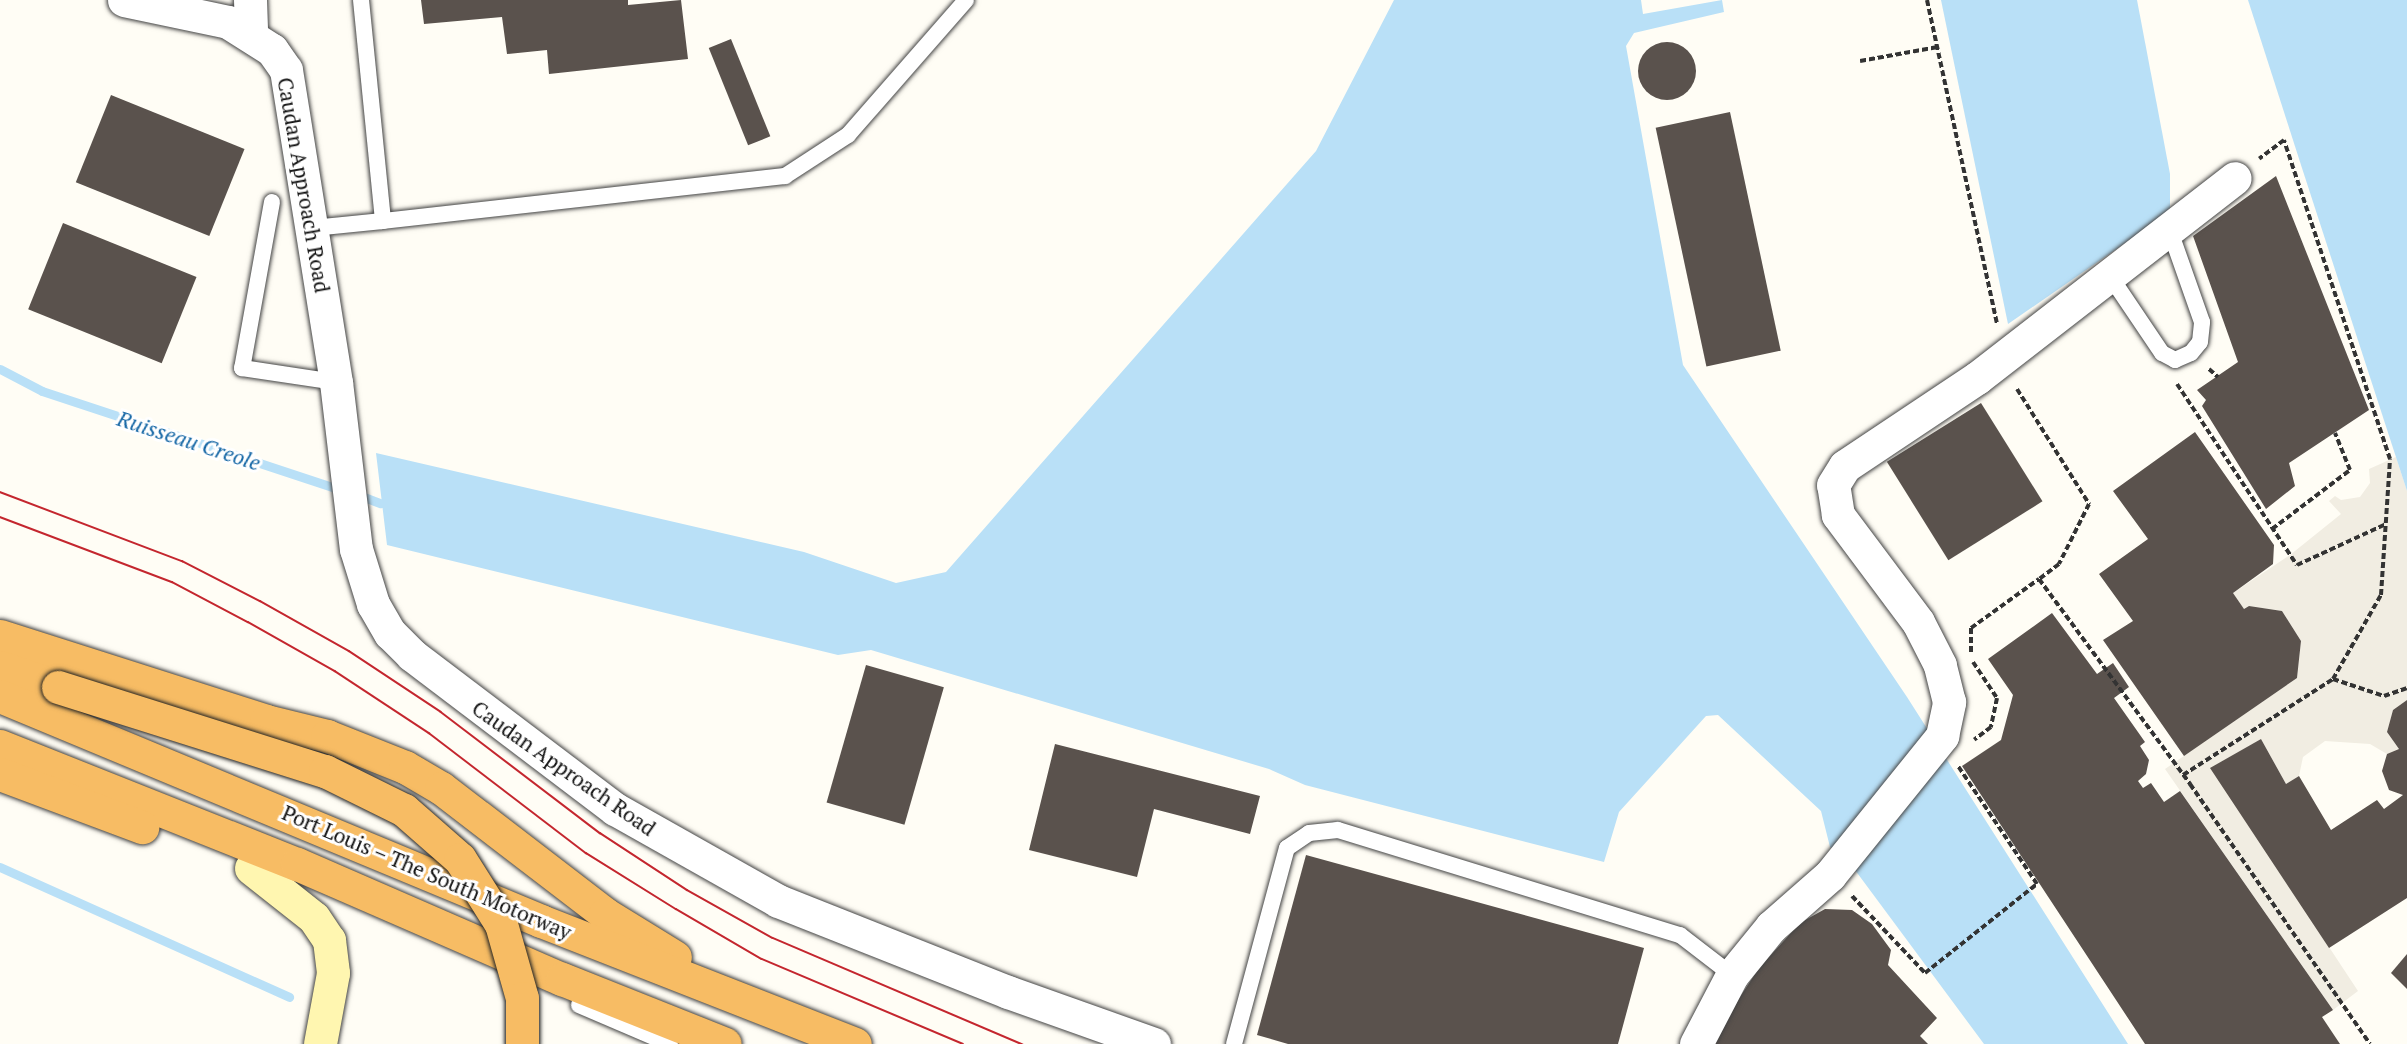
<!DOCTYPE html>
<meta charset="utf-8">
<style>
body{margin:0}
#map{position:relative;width:2407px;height:1044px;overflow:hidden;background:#fffdf5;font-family:"PT Serif",serif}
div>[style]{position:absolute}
.plaza>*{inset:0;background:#f1ede2}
.water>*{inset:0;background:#b9e0f7}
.stream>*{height:9px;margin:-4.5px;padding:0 4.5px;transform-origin:4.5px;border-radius:4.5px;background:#b9e0f7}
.building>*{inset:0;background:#5a524d;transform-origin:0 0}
.round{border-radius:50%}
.path>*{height:4px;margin-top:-2px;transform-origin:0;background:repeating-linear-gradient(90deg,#333 0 6px,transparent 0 9px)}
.roads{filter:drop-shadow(0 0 2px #444) drop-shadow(0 0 2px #444)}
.service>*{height:16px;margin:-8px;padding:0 8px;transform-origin:8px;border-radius:8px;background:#fff}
.minor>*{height:33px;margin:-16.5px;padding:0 16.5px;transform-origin:16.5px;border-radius:16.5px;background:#fff}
.tertiary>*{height:33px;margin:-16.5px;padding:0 16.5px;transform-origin:16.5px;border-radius:16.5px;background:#fff}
.secondary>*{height:33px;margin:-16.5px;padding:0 16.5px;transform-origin:16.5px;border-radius:16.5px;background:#fff6b0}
.trunk>*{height:33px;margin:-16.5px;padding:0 16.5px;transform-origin:16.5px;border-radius:16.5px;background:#f7bc64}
.tram>*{height:1.5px;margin:-0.75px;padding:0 0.75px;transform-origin:0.75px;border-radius:0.75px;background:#c4262e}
.bridges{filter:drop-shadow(0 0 2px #222) drop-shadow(0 0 2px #222)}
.trunk-bridge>*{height:33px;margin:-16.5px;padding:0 16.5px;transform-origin:16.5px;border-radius:16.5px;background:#f7bc64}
span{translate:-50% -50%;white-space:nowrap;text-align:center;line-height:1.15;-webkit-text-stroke:6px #fff;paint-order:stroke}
.street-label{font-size:21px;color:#111}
.water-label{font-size:22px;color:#1768a6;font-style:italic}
</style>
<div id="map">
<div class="plaza">
<i style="clip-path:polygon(2396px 457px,2407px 491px,2407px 700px,2393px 710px,2387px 732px,2399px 749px,2387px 754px,2370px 744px,2325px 741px,2303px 757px,2299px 776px,2286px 784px,2261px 739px,2211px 768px,2358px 991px,2333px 1010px,2165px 769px,2297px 678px,2301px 641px,2282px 611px,2249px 606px,2244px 609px,2233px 593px,2290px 555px,2341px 514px,2329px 501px,2335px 496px,2341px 500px,2360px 497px,2370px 483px,2369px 469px)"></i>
</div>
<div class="water">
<i style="clip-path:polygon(1394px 0,1641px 0,1643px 14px,1722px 0,1724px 12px,1634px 33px,1626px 46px,1683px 365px,1907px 697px,2128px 1044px,1984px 1044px,1855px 870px,1830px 847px,1821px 811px,1718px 715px,1706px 716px,1619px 812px,1604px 862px,1305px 785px,1269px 769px,871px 650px,838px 655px,387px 545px,376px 453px,804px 552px,896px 583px,946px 572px,1316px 151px)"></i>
<i style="clip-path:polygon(1941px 0,2137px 0,2170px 174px,2170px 212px,2008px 324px)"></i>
<i style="clip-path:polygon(2248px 0,2407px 0,2407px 491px,2301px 165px)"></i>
</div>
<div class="stream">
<i style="left:0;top:369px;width:47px;rotate:27.6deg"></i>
<i style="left:42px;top:391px;width:316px;rotate:18.3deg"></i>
<i style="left:356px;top:494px;width:26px;rotate:21deg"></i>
<i style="left:0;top:867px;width:317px;rotate:24.2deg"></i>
</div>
<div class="building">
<i style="clip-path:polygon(421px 0,628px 0,628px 5px,681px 0,688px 59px,549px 74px,547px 50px,507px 54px,502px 17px,424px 24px)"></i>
<i style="left:731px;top:39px;width:105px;height:24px;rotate:68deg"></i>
<i class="round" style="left:1638px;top:42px;width:58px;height:58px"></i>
<i style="left:111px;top:95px;width:144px;height:94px;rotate:22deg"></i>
<i style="left:1730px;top:112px;width:244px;height:76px;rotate:78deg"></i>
<i style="clip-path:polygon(2276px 176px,2369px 410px,2289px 463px,2295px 486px,2266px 509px,2202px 406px,2206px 400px,2197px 390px,2238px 362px,2193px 236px)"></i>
<i style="left:63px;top:223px;width:144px;height:93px;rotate:22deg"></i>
<i style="left:1981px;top:403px;width:116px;height:111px;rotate:58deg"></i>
<i style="clip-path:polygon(2195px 432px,2274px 545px,2273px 564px,2233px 593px,2244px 609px,2249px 606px,2282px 611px,2301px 641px,2297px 678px,2184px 756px,2103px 640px,2133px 621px,2099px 574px,2148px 539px,2113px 491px)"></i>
<i style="clip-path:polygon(2052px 613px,2097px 674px,2113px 663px,2129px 687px,2114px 698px,2145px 742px,2140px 746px,2149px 760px,2146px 774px,2138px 781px,2143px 788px,2151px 783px,2164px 802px,2180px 791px,2333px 1010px,2322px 1017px,2340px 1044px,2145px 1044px,1962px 766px,2001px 740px,2013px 695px,1988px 659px)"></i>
<i style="left:866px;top:665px;width:81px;height:143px;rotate:16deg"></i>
<i style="clip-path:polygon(2407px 700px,2407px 898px,2329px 948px,2210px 768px,2261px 739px,2286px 784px,2299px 776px,2331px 830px,2377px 800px,2384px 809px,2403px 795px,2389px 790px,2382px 771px,2387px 754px,2399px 749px,2387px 732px,2393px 710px)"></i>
<i style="clip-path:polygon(1055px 744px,1260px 796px,1250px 834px,1154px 809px,1137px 877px,1029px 850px)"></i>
<i style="clip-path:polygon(1306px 855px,1644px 948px,1618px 1044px,1288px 1044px,1257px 1035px)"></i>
<i style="clip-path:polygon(1825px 909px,1852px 910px,1872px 924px,1891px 950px,1888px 965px,1937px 1018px,1920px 1036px,1928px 1044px,1709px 1044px,1759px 968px,1800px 923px)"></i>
<i style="clip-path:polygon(2407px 954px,2407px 989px,2391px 973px)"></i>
</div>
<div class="path">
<i style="left:1927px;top:0;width:331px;rotate:77.8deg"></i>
<i style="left:1860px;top:61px;width:79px;rotate:-10.2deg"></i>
<i style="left:2209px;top:369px;width:12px;rotate:42deg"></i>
<i style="left:2177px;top:384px;width:217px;rotate:56.5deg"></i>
<i style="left:2297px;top:565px;width:98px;rotate:-24.7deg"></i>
<i style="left:2017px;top:389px;width:136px;rotate:57.9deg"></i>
<i style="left:2089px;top:504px;width:67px;rotate:116.6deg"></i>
<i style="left:2059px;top:564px;width:25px;rotate:143deg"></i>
<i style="left:2039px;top:579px;width:255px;rotate:53.6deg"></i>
<i style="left:2190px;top:784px;width:316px;rotate:55.3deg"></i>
<i style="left:2272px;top:529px;width:98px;rotate:-37.1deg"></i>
<i style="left:2350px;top:470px;width:40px;rotate:-112deg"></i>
<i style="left:1971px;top:652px;width:24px;rotate:-90deg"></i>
<i style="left:1971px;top:628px;width:84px;rotate:-35.8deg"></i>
<i style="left:1973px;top:662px;width:43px;rotate:56.3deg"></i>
<i style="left:1997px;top:698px;width:30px;rotate:102deg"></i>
<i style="left:1991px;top:727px;width:21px;rotate:143deg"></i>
<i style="left:2333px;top:679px;width:54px;rotate:18.4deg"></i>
<i style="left:2384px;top:696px;width:24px;rotate:-19deg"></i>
<i style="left:2183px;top:775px;width:178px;rotate:-32.6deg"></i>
<i style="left:2333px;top:679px;width:97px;rotate:-60.3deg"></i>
<i style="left:2381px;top:595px;width:136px;rotate:-86.2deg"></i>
<i style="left:2390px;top:459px;width:336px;rotate:-108.4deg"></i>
<i style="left:2284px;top:140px;width:31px;rotate:143deg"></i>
<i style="left:1852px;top:896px;width:106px;rotate:46.5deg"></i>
<i style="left:1925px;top:973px;width:143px;rotate:-38.5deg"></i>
<i style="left:2037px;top:884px;width:142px;rotate:-123.8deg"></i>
</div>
<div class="roads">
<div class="service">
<i style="left:361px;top:0;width:222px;rotate:84.3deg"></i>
<i style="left:383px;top:221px;width:405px;rotate:-6.4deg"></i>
<i style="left:785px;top:176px;width:75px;rotate:-33.1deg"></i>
<i style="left:848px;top:135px;width:179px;rotate:-48.8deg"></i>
<i style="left:272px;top:202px;width:169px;rotate:100.2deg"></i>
<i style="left:242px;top:368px;width:95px;rotate:8.5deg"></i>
<i style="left:313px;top:228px;width:70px;rotate:-5.7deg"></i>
<i style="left:2110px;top:276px;width:93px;rotate:56deg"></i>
<i style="left:2162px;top:353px;width:15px;rotate:28deg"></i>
<i style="left:2175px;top:360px;width:17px;rotate:-24deg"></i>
<i style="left:2191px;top:353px;width:14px;rotate:-51deg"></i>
<i style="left:2200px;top:342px;width:20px;rotate:-84deg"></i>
<i style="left:2202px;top:322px;width:96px;rotate:-109.4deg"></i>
<i style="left:579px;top:1005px;width:99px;rotate:23.2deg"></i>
<i style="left:1234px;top:1044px;width:203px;rotate:-74.9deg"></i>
<i style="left:1287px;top:848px;width:27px;rotate:-34deg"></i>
<i style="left:1309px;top:833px;width:29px;rotate:-6deg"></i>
<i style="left:1338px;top:830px;width:358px;rotate:17.1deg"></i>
<i style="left:1680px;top:935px;width:66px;rotate:37.6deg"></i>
</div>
<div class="minor">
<i style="left:250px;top:0;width:34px;rotate:88deg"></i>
<i style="left:1977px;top:378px;width:326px;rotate:-37.8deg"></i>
</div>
<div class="tertiary">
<i style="left:124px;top:0;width:106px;rotate:11.9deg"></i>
<i style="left:228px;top:22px;width:52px;rotate:32.5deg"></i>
<i style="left:272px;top:50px;width:24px;rotate:55deg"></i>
<i style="left:286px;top:70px;width:316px;rotate:80.9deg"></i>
<i style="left:336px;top:382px;width:168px;rotate:83.2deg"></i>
<i style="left:356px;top:549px;width:58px;rotate:72.8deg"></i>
<i style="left:373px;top:604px;width:34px;rotate:60deg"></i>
<i style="left:390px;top:633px;width:31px;rotate:45deg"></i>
<i style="left:412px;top:655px;width:255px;rotate:37.2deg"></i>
<i style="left:615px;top:809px;width:187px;rotate:29.4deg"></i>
<i style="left:778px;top:901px;width:247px;rotate:21.6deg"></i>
<i style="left:1008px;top:992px;width:155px;rotate:19.6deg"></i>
<i style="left:1696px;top:1044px;width:78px;rotate:-62.4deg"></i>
<i style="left:1732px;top:975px;width:62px;rotate:-50.9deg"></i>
<i style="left:1771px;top:927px;width:79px;rotate:-41.4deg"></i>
<i style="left:1830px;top:875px;width:179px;rotate:-51.1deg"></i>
<i style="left:1942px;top:736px;width:35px;rotate:-78deg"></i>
<i style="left:1949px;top:702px;width:38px;rotate:-104deg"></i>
<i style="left:1940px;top:665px;width:48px;rotate:-117.1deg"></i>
<i style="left:1918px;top:622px;width:134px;rotate:-126.8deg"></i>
<i style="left:1838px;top:515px;width:30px;rotate:-99deg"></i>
<i style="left:1833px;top:485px;width:22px;rotate:-58deg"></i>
<i style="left:1845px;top:466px;width:159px;rotate:-33.7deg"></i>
</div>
<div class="secondary">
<i style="left:251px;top:868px;width:80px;rotate:38.4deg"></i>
<i style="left:314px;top:918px;width:27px;rotate:56deg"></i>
<i style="left:329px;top:940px;width:33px;rotate:83deg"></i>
<i style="left:333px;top:973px;width:72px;rotate:100.4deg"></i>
</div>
<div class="trunk">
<i style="left:0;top:636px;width:279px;rotate:17.7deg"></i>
<i style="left:266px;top:721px;width:63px;rotate:13.8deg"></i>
<i style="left:327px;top:736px;width:84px;rotate:21.7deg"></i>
<i style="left:405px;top:767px;width:42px;rotate:30.3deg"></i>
<i style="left:441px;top:788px;width:207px;rotate:37.5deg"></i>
<i style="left:605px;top:914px;width:82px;rotate:31.6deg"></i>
<i style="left:0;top:667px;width:61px;rotate:19deg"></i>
<i style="left:0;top:696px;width:586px;rotate:22.58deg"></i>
<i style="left:541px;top:921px;width:337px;rotate:21.4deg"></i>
<i style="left:0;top:746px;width:320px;rotate:21.7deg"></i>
<i style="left:297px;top:864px;width:289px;rotate:23.5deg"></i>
<i style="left:562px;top:979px;width:175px;rotate:21.7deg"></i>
<i style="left:0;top:774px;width:152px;rotate:20.5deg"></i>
</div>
</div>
<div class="tram">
<i style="left:0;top:492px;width:195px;rotate:20.8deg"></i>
<i style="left:182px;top:561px;width:88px;rotate:27.1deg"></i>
<i style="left:260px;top:601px;width:102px;rotate:29.3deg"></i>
<i style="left:349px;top:651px;width:110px;rotate:33.5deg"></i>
<i style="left:441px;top:712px;width:200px;rotate:37.3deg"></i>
<i style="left:600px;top:833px;width:104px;rotate:33.2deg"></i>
<i style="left:687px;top:890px;width:98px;rotate:29.2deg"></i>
<i style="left:773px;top:938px;width:271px;rotate:23.1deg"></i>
<i style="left:0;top:517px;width:184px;rotate:20.7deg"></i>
<i style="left:172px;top:582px;width:86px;rotate:27.8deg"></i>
<i style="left:248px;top:622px;width:100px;rotate:29.4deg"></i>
<i style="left:335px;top:671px;width:113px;rotate:33.4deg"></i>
<i style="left:429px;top:733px;width:198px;rotate:37.4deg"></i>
<i style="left:586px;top:853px;width:106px;rotate:31.9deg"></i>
<i style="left:676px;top:909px;width:99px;rotate:30.2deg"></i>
<i style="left:762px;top:959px;width:218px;rotate:22.9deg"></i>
</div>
<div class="bridges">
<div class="trunk-bridge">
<i style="left:58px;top:687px;width:280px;rotate:17.5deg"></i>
<i style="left:325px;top:771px;width:88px;rotate:26.3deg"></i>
<i style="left:404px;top:810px;width:74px;rotate:41.2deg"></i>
<i style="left:460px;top:859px;width:77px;rotate:57.8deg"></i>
<i style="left:501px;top:924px;width:77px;rotate:74.2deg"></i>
<i style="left:522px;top:998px;width:46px;rotate:90deg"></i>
</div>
</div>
<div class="street-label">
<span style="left:304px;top:185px;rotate:80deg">Caudan Approach Road</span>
<span style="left:564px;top:768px;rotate:35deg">Caudan Approach Road</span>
<span style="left:427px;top:872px;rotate:23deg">Port Louis – The South Motorway</span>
</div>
<div class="water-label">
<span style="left:189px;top:440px;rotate:18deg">Ruisseau Creole</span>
</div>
</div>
